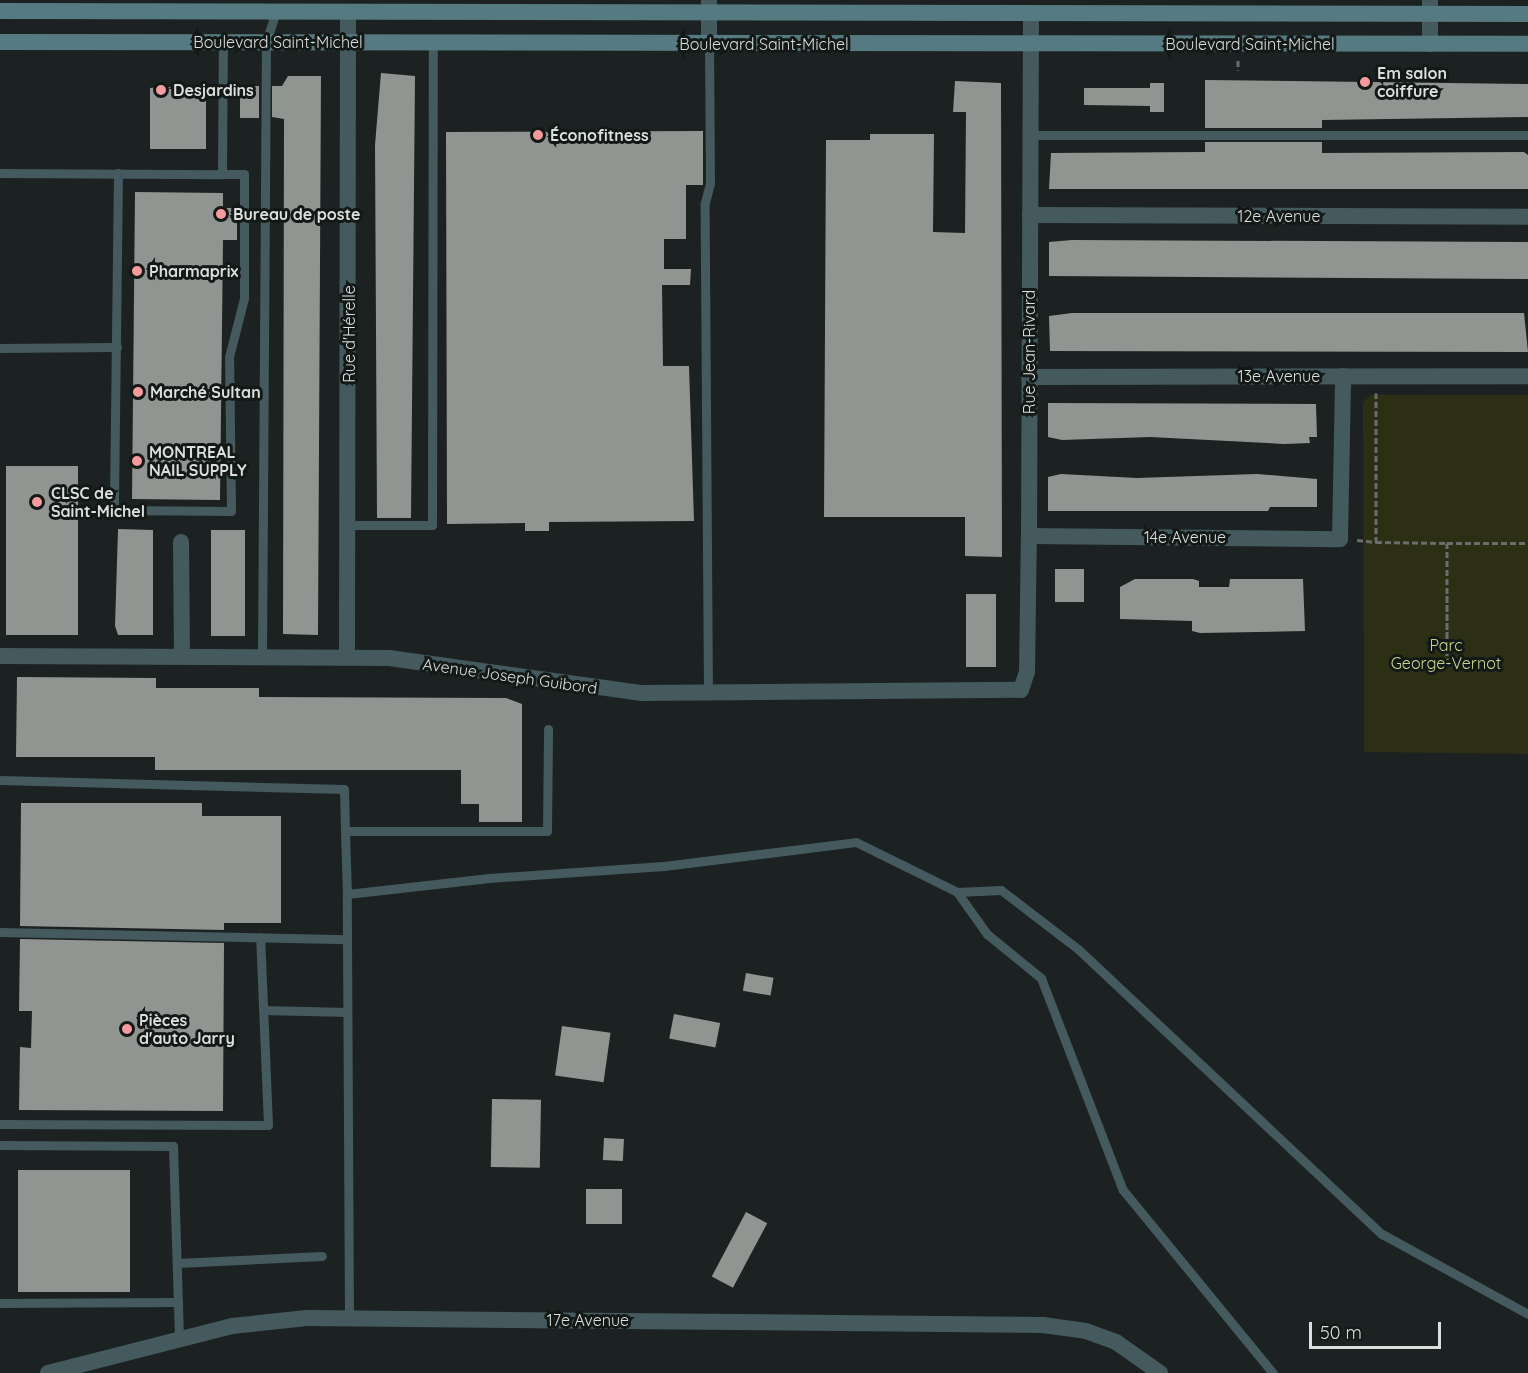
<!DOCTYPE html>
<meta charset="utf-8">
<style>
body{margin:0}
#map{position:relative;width:1528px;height:1373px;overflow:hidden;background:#1c2221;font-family:Quicksand,sans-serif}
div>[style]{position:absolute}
.green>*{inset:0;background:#2c2f13}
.building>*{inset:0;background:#919591;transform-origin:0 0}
.path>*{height:3px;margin-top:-1.5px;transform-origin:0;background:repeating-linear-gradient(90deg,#696e6d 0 6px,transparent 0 9px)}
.service>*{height:9px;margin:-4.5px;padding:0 4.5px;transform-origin:4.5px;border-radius:4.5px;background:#445a5e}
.minor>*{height:16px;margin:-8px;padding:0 8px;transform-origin:8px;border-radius:8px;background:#445a5e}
.secondary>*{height:16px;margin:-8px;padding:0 8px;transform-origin:8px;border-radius:8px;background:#567a81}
.dots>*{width:16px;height:16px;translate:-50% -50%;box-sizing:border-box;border:3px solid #131917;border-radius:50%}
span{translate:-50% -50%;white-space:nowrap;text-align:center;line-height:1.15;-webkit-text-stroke:6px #131917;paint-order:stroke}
.street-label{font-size:16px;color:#dbdfde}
.poi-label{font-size:16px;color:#dbdfde;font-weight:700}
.left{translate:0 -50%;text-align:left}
.park-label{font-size:16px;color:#cbd48d}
.scale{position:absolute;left:1309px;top:1322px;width:132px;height:27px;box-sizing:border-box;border:3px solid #dbdfde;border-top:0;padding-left:8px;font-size:18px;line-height:21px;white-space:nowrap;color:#dbdfde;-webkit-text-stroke:4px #131917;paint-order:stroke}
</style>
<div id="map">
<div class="green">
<i style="clip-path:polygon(1371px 395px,1528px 395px,1528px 754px,1364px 752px,1363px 402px)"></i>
</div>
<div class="building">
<i style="clip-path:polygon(381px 73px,415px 76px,411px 518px,377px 518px,375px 145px)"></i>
<i style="clip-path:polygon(288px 76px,321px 76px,318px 635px,283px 634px,284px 119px,272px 117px,272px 86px,282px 86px)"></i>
<i style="clip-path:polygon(1205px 80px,1528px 84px,1528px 117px,1322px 120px,1322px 128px,1205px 128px)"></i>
<i style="clip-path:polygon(955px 81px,1001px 83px,1002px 557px,965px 556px,965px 517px,824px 517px,826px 140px,870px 140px,870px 134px,934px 134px,933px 232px,965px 233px,966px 112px,953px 112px)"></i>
<i style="clip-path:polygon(1150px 83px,1164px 83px,1164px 112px,1150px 112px,1150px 106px,1084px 105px,1084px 88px,1150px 88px)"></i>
<i style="left:240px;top:86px;width:19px;height:32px"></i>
<i style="clip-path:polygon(160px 87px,206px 87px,206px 149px,150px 149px,150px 88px)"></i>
<i style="clip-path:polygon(703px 131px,703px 185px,686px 185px,686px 239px,664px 239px,664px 269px,691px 269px,690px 285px,662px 285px,663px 366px,689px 366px,694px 521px,549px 522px,549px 531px,525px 531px,525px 523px,447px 524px,446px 132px)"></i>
<i style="clip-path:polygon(1205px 142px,1322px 142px,1322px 153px,1524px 152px,1528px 155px,1528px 189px,1049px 189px,1051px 153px,1205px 152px)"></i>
<i style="clip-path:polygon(135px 192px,223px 193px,223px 208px,237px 208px,237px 240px,223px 240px,220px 500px,132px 499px)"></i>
<i style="clip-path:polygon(1072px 240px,1528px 242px,1528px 279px,1049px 276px,1049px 242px)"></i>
<i style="clip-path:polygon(1072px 313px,1524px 313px,1528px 352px,1050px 351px,1049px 316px)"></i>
<i style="clip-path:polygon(1048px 403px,1316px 404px,1317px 437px,1309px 437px,1310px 443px,1284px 444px,1150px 437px,1062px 440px,1048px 437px)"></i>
<i style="left:6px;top:466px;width:72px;height:169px"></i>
<i style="clip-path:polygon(1061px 474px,1137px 478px,1257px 474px,1317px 479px,1317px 507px,1270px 507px,1268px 511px,1048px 511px,1048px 477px)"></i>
<i style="clip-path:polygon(118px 529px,153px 530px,153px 635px,118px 635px,115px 626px)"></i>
<i style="left:211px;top:530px;width:34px;height:106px"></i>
<i style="left:1055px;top:569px;width:29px;height:33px"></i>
<i style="clip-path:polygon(1135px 579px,1193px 579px,1199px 581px,1199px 587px,1229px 587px,1230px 579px,1303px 579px,1305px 631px,1200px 633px,1192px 631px,1192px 621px,1120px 619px,1120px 587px)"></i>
<i style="left:966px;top:594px;width:30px;height:73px"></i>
<i style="clip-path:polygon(17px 677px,156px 678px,156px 688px,259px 688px,259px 697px,506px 698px,522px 704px,522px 822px,479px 822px,479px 804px,461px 804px,461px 770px,155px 770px,155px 757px,16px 757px)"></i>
<i style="clip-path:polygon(21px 803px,202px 803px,202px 816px,281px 816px,281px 923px,224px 923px,224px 930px,20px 926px)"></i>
<i style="clip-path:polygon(20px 939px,224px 943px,223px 1111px,19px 1110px,20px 1047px,31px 1048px,32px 1011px,19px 1011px)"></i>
<i style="left:746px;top:973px;width:28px;height:18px;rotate:10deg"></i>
<i style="left:674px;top:1014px;width:47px;height:25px;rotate:11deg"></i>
<i style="left:562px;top:1026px;width:49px;height:50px;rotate:8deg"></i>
<i style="left:492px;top:1099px;width:49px;height:68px;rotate:1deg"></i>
<i style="left:604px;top:1138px;width:20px;height:22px;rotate:3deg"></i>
<i style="left:18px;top:1170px;width:112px;height:122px"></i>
<i style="left:586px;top:1189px;width:36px;height:35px"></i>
<i style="left:746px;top:1212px;width:24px;height:73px;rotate:28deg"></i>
</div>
<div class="path">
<i style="left:1238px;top:60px;width:10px;rotate:90deg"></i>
<i style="left:1376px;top:393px;width:149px;rotate:90deg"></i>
<i style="left:1376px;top:542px;width:71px;rotate:0.8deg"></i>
<i style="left:1357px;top:540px;width:19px;rotate:6deg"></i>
<i style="left:1447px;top:665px;width:122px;rotate:-90deg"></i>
<i style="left:1447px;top:543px;width:81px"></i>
</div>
<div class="service">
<i style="left:1030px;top:135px;width:498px"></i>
<i style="left:0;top:173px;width:222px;rotate:0.3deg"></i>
<i style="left:222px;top:174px;width:132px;rotate:-89.6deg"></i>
<i style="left:118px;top:173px;width:337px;rotate:90.7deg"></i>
<i style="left:114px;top:510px;width:117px;rotate:0.5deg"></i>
<i style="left:231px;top:511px;width:154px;rotate:-90.7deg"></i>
<i style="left:229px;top:357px;width:61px;rotate:-75.7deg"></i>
<i style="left:244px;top:298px;width:124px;rotate:-90deg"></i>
<i style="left:244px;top:174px;width:22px;rotate:180deg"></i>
<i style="left:0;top:348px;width:117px;rotate:-0.5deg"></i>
<i style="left:349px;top:525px;width:83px"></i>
<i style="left:432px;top:525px;width:483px;rotate:-89.9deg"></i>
<i style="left:262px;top:656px;width:614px;rotate:-89.63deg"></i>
<i style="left:266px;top:42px;width:32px;rotate:-72deg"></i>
<i style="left:708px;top:694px;width:491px;rotate:-90.4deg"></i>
<i style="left:705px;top:203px;width:21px;rotate:-76deg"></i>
<i style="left:710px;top:183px;width:140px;rotate:-90.4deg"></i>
<i style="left:0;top:780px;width:344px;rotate:1.5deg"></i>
<i style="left:344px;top:789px;width:42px;rotate:88.6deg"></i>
<i style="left:345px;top:831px;width:202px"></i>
<i style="left:547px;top:831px;width:102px;rotate:-89.4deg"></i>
<i style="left:345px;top:831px;width:63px;rotate:88.2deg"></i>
<i style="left:957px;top:892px;width:44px;rotate:-2.6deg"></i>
<i style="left:1001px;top:890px;width:97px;rotate:37.5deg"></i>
<i style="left:1078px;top:949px;width:417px;rotate:43.2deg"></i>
<i style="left:1382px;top:1234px;width:166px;rotate:28.7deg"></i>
<i style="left:0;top:932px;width:347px;rotate:1.2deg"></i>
<i style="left:263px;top:1010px;width:84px;rotate:1.4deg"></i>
<i style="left:0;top:1124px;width:268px;rotate:0.2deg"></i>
<i style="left:268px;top:1125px;width:188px;rotate:-92.4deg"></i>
<i style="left:0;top:1145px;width:173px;rotate:0.3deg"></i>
<i style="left:173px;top:1146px;width:194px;rotate:88.2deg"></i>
<i style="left:177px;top:1263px;width:145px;rotate:-2.8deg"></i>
<i style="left:0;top:1303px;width:178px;rotate:-0.3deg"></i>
<i style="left:349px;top:1319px;width:425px;rotate:-90.3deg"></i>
<i style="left:347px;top:894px;width:143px;rotate:-6.4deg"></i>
<i style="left:489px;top:878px;width:175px;rotate:-3.9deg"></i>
<i style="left:664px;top:866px;width:193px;rotate:-7.1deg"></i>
<i style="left:856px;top:842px;width:113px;rotate:26.3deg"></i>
<i style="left:957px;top:892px;width:52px;rotate:54.5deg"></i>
<i style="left:987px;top:934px;width:70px;rotate:39.2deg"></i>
<i style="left:1041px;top:978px;width:227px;rotate:68.9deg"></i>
<i style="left:1123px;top:1190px;width:237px;rotate:50.7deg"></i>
</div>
<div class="minor">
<i style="left:709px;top:43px;width:43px;rotate:-90deg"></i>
<i style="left:1430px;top:44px;width:44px;rotate:-90deg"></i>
<i style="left:1030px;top:215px;width:498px;rotate:0.2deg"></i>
<i style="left:1029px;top:377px;width:499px;rotate:-0.1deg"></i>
<i style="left:1029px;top:536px;width:311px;rotate:0.6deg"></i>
<i style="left:1340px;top:539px;width:163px;rotate:-88.9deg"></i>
<i style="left:181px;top:542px;width:114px;rotate:89.5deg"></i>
<i style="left:347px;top:655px;width:643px;rotate:-89.91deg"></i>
<i style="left:0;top:656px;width:389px;rotate:0.3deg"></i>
<i style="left:389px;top:658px;width:254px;rotate:7.9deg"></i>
<i style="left:641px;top:693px;width:380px;rotate:-0.5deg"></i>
<i style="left:1021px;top:690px;width:19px;rotate:-72deg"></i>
<i style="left:1027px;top:672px;width:136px;rotate:-89.2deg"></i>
<i style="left:1029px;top:536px;width:523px;rotate:-89.78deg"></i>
<i style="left:48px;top:1373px;width:190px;rotate:-14.3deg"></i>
<i style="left:232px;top:1326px;width:75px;rotate:-6.1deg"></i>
<i style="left:307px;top:1318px;width:736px;rotate:0.54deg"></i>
<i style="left:1043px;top:1325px;width:43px;rotate:7.9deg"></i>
<i style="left:1086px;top:1331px;width:32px;rotate:20deg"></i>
<i style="left:1116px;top:1342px;width:54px;rotate:35.2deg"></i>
</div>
<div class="secondary">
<i style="left:0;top:11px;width:1528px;rotate:0.11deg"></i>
<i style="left:0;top:42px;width:1528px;rotate:0.07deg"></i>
</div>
<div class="dots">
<i style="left:1365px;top:82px;background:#f59b9e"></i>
<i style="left:161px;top:90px;background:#f59b9e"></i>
<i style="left:538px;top:135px;background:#f59b9e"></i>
<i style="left:221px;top:214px;background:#f59b9e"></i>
<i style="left:137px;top:271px;background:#f59b9e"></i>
<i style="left:138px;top:392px;background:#f59b9e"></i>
<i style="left:137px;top:461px;background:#f59b9e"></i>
<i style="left:37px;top:502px;background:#f59b9e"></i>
<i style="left:127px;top:1029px;background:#f59b9e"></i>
</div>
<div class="street-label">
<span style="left:278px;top:42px">Boulevard Saint-Michel</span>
<span style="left:764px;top:44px">Boulevard Saint-Michel</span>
<span style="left:1250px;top:44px">Boulevard Saint-Michel</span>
<span style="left:1279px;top:216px">12e Avenue</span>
<span style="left:349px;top:334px;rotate:-90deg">Rue d'Hérelle</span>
<span style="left:1029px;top:352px;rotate:-90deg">Rue Jean-Rivard</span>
<span style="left:1279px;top:376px">13e Avenue</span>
<span style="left:1185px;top:537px">14e Avenue</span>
<span style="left:510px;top:676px;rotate:8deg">Avenue Joseph Guibord</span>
<span style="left:588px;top:1320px">17e Avenue</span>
</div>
<div class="poi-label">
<span class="left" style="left:1377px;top:82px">Em salon<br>coiffure</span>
<span class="left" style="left:173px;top:90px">Desjardins</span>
<span class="left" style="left:550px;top:135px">Éconofitness</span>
<span class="left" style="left:233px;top:214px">Bureau de poste</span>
<span class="left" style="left:149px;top:271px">Pharmaprix</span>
<span class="left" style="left:150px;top:392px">Marché Sultan</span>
<span class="left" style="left:149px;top:461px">MONTREAL<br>NAIL SUPPLY</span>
<span class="left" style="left:51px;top:502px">CLSC de<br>Saint-Michel</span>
<span class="left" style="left:139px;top:1029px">Pièces<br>d'auto Jarry</span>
</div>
<div class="park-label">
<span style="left:1446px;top:654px">Parc<br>George-Vernot</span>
</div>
<div class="scale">50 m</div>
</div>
